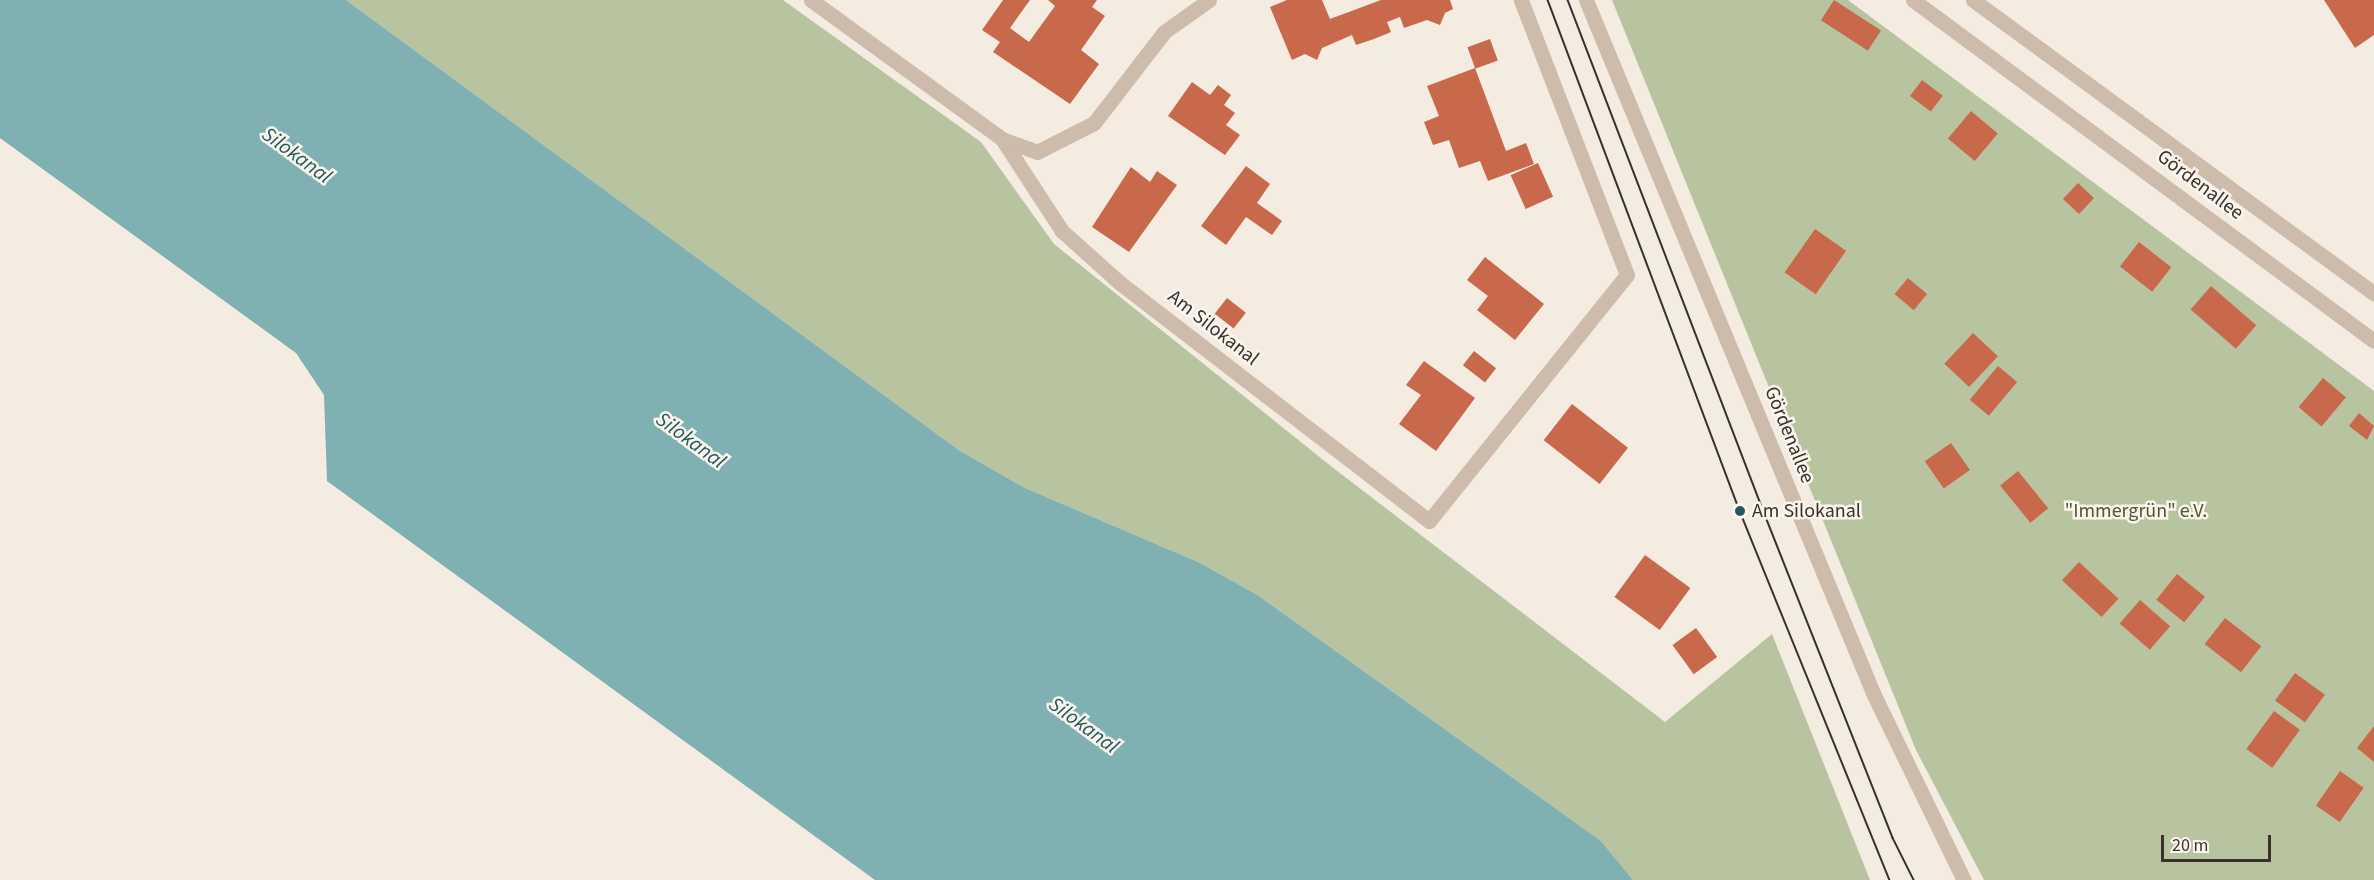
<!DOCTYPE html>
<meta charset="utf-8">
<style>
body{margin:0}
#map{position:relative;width:2374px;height:880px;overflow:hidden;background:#f4ebe1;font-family:"Source Sans 3",sans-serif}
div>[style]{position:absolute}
.green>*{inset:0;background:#b8c4a0}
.water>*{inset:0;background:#7fb0b2}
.building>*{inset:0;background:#c8694b;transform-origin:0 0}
.minor>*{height:15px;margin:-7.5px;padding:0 7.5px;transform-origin:7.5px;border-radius:7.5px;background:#cdbbac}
.tram>*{height:1.5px;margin:-0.75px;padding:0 0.75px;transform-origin:0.75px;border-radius:0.75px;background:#3b302b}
.dots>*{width:16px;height:16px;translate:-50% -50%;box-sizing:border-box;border:3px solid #fbf5ee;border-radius:50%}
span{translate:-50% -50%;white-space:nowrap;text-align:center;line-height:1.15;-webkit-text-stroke:5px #fbf5ee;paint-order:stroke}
.street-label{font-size:20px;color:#3b302b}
.poi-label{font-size:20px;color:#3b302b}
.left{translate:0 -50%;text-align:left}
.park-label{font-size:20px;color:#4a5a2e}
.water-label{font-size:21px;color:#1f5a5e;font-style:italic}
.scale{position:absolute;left:2161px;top:835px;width:110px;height:27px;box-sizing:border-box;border:3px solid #3b302b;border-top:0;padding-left:8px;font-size:18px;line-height:21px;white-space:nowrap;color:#3b302b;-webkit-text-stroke:4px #fbf5ee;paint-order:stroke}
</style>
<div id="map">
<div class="green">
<i style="clip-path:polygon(346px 0,783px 0,981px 142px,1054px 244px,1332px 467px,1665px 722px,1772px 634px,1870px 880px,1633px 880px,1601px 841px,1256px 594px,1198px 562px,1025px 488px,960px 451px)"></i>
<i style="clip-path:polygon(1612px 0,1848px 0,2374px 391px,2374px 880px,1984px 880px,1916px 750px)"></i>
</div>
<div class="water">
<i style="clip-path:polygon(0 0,346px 0,960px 451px,1025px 488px,1198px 562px,1256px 594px,1601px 841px,1633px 880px,875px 880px,327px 481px,324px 395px,296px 353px,0 138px)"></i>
</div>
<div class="building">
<i style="clip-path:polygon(1003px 0,1030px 0,1010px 28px,1029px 42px,1055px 6px,1048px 0,1097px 0,1092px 7px,1105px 16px,1081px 50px,1099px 64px,1070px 104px,993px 52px,1000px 42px,982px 30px)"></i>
<i style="clip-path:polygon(1287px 0,1322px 0,1330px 19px,1381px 0,1450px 0,1453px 9px,1445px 13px,1440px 25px,1427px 20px,1404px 28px,1400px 17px,1387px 22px,1391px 32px,1374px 39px,1356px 45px,1352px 35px,1322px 48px,1317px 60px,1305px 54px,1292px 60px,1270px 7px)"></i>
<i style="left:1834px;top:0;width:56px;height:24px;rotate:33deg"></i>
<i style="clip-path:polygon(2324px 0,2374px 0,2374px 35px,2355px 48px)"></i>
<i style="left:1490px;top:39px;width:23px;height:24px;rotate:70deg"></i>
<i style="clip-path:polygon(1475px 68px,1506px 151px,1526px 143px,1534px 164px,1488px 181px,1480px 161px,1459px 168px,1449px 140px,1433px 145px,1424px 122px,1439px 116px,1427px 86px)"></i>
<i style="left:1922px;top:80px;width:26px;height:20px;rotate:37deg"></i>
<i style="clip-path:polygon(1192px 82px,1210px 95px,1218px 85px,1231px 95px,1224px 105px,1235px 113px,1226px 125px,1240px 135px,1225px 155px,1168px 116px)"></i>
<i style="left:1971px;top:111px;width:35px;height:36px;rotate:40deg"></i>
<i style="left:1538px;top:163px;width:37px;height:30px;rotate:66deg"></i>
<i style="clip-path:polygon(1246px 166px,1270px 184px,1257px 203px,1282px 221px,1272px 235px,1246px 217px,1226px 245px,1201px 226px)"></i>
<i style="clip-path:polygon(1131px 167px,1150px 182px,1157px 171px,1177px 185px,1129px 252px,1092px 227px)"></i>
<i style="left:2078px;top:183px;width:22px;height:22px;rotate:43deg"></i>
<i style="left:1815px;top:229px;width:38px;height:53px;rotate:35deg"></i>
<i style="left:2139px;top:242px;width:41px;height:31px;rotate:38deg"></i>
<i style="clip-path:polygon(1485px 257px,1544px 304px,1515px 340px,1477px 310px,1488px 296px,1467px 280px)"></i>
<i style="left:1908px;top:278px;width:25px;height:21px;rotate:40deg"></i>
<i style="left:2211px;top:286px;width:60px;height:31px;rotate:41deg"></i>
<i style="left:1227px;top:298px;width:24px;height:20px;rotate:38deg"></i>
<i style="left:1973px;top:333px;width:34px;height:42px;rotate:43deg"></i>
<i style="left:1474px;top:351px;width:28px;height:18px;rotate:38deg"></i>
<i style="clip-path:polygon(1424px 361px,1475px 398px,1436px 451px,1399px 424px,1421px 395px,1406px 385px)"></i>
<i style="left:1998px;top:366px;width:25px;height:44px;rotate:40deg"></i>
<i style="left:2323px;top:378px;width:30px;height:38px;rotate:40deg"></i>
<i style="left:1572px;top:404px;width:71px;height:46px;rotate:38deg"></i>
<i style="clip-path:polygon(2359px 413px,2374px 426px,2367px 440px,2349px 426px)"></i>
<i style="left:1951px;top:443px;width:33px;height:32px;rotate:55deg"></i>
<i style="left:2018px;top:471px;width:48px;height:23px;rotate:51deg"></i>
<i style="left:1645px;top:555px;width:56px;height:52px;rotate:36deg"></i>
<i style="left:2079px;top:562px;width:54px;height:25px;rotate:43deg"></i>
<i style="left:2177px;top:574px;width:36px;height:33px;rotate:39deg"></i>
<i style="left:2140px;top:600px;width:40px;height:31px;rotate:41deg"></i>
<i style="left:2225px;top:618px;width:46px;height:33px;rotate:38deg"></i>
<i style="left:1696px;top:628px;width:36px;height:29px;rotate:54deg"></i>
<i style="left:2295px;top:673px;width:37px;height:34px;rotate:36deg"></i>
<i style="left:2274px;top:711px;width:32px;height:47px;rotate:36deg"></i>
<i style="clip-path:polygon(2374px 726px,2374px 762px,2357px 748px)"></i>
<i style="left:2340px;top:771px;width:29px;height:42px;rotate:35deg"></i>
</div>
<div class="minor">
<i style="left:811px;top:0;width:236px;rotate:36deg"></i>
<i style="left:1002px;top:139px;width:37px;rotate:20deg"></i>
<i style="left:1037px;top:152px;width:64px;rotate:-27deg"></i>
<i style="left:1094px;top:123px;width:115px;rotate:-52.4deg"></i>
<i style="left:1164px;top:32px;width:55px;rotate:-35.4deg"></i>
<i style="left:1586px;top:0;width:750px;rotate:67.5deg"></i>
<i style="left:1873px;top:693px;width:208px;rotate:64.1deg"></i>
<i style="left:1913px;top:0;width:573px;rotate:36.49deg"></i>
<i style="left:1973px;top:0;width:497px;rotate:36.2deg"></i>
<i style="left:1002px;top:139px;width:110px;rotate:56.9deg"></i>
<i style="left:1062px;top:231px;width:78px;rotate:41.9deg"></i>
<i style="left:1120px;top:283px;width:390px;rotate:37.6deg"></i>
<i style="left:1429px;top:521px;width:316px;rotate:-51.2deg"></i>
<i style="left:1627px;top:275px;width:295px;rotate:-111.1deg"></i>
</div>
<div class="tram">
<i style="left:1548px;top:0;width:546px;rotate:69.41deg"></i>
<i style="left:1740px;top:511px;width:398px;rotate:67.9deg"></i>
<i style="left:1568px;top:0;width:543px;rotate:69.06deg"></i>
<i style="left:1762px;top:507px;width:356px;rotate:68.4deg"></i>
<i style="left:1893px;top:838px;width:47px;rotate:63.4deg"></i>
</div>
<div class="dots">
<i style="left:1740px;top:511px;background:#1f5a5e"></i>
</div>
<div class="street-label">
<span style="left:2200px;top:185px;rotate:37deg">Gördenallee</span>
<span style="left:1213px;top:328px;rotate:38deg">Am Silokanal</span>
<span style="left:1789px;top:435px;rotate:68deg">Gördenallee</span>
</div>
<div class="poi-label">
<span class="left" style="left:1752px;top:511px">Am Silokanal</span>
</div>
<div class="park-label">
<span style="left:2136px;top:511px">"Immergrün" e.V.</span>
</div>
<div class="water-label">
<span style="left:297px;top:155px;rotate:36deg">Silokanal</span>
<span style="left:691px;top:440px;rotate:36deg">Silokanal</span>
<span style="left:1084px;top:725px;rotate:36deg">Silokanal</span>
</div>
<div class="scale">20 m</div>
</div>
